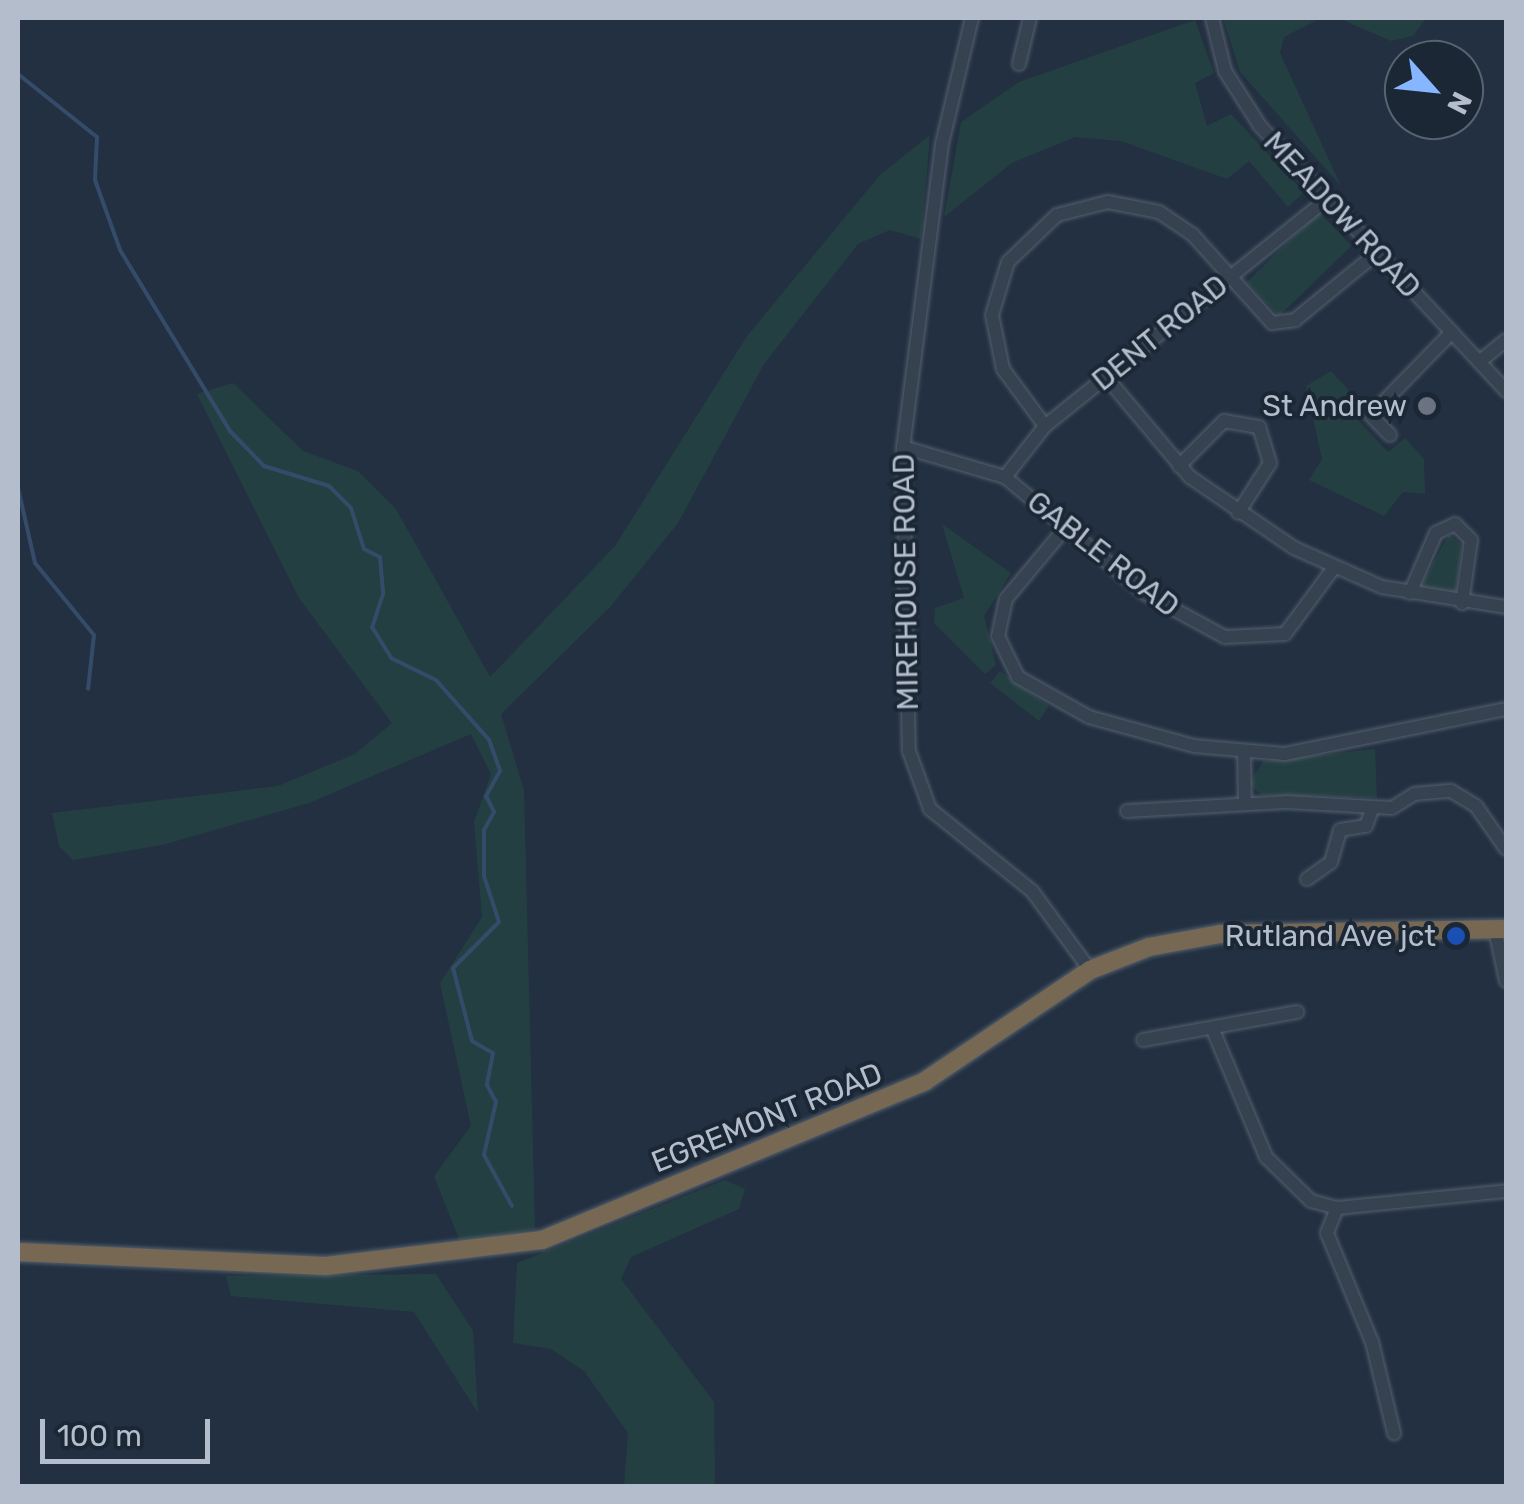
<!DOCTYPE html>
<style>
body{margin:0}
#map{position:relative;width:1524px;height:1504px;overflow:hidden;background:#223041;font-family:Rubik,sans-serif}
div>[style]{position:absolute}
.green>*{inset:0;background:#243f42;transform-origin:0 0}
.stream>*{height:4px;margin:-2px;padding:0 2px;transform-origin:2px;border-radius:2px;background:#344c69}
.roads{filter:drop-shadow(0 0 2px #55606e) drop-shadow(0 0 2px #55606e)}
.minor>*{height:12px;margin:-6px;padding:0 6px;transform-origin:6px;border-radius:6px;background:#374251}
.highway>*{height:18px;margin:-9px;padding:0 9px;transform-origin:9px;border-radius:9px;background:#776853}
.dots>*{width:28px;height:28px;translate:-50% -50%;box-sizing:border-box;border:5px solid #1c2736;border-radius:50%}
span{translate:-50% -50%;white-space:nowrap;text-align:center;line-height:1.15;-webkit-text-stroke:8px #1c2736;paint-order:stroke}
.street-label{font-size:30px;color:#b3bdcb}
.poi-label{font-size:30px;color:#b3bdcb}
.right{translate:-100% -50%;text-align:right}
.frame{position:absolute;inset:0;border:20px solid #b3bdcb;pointer-events:none}
.north{position:absolute;left:1384px;top:40px;width:100px;height:100px;box-sizing:border-box;background:#1c2736;border:2px solid #586372;border-radius:50%;rotate:117deg;font-size:28px;font-weight:700;line-height:40px;text-align:center;color:#b3bdcb}
.north::after{content:'';display:block;margin:auto;width:35px;height:45px;background:#85b6ff;clip-path:polygon(50% 0,100% 100%,50% 72%,0 100%)}
.scale{position:absolute;left:40px;top:1419px;width:170px;height:45px;box-sizing:border-box;border:5px solid #b3bdcb;border-top:0;padding-left:12px;font-size:30px;line-height:35px;white-space:nowrap;color:#b3bdcb;-webkit-text-stroke:8px #1c2736;paint-order:stroke}
</style>
<div id="map">
<div class="green">
<i style="clip-path:polygon(1223px 18px,1321px 18px,1284px 37px,1280px 53px,1341px 186px,1240px 72px)"></i>
<i style="clip-path:polygon(1338px 18px,1426px 18px,1413px 36px,1391px 41px)"></i>
<i style="clip-path:polygon(1195px 20px,1214px 73px,1195px 83px,1207px 126px,1231px 114px,1304px 192px,1288px 207px,1249px 161px,1227px 179px,1121px 141px,1075px 137px,1012px 163px,944px 217px,961px 122px,1019px 82px)"></i>
<i style="clip-path:polygon(930px 135px,921px 239px,890px 230px,858px 244px,764px 364px,678px 523px,611px 606px,501px 714px,524px 790px,535px 1229px,461px 1244px,434px 1176px,471px 1126px,440px 983px,482px 917px,474px 822px,491px 774px,471px 734px,309px 803px,162px 845px,73px 860px,59px 846px,52px 813px,278px 786px,355px 754px,392px 723px,299px 598px,197px 394px,233px 383px,303px 451px,358px 471px,396px 509px,490px 677px,615px 546px,747px 336px,880px 175px)"></i>
<i style="left:1319px;top:212px;width:47px;height:101px;rotate:46deg"></i>
<i style="clip-path:polygon(1331px 371px,1353px 395px,1347px 408px,1388px 452px,1405px 438px,1424px 459px,1425px 494px,1403px 492px,1384px 516px,1309px 480px,1322px 459px,1306px 386px)"></i>
<i style="clip-path:polygon(942px 524px,1011px 573px,984px 616px,996px 665px,985px 674px,934px 623px,935px 608px,964px 598px)"></i>
<i style="clip-path:polygon(1449px 534px,1462px 545px,1456px 592px,1421px 586px)"></i>
<i style="clip-path:polygon(1000px 671px,1049px 706px,1039px 721px,990px 683px)"></i>
<i style="clip-path:polygon(1375px 749px,1377px 798px,1261px 795px,1249px 784px,1263px 761px)"></i>
<i style="clip-path:polygon(725px 1180px,745px 1189px,739px 1209px,631px 1257px,621px 1279px,714px 1402px,715px 1486px,624px 1486px,628px 1433px,584px 1371px,551px 1349px,513px 1343px,517px 1263px)"></i>
<i style="clip-path:polygon(436px 1274px,473px 1331px,478px 1413px,414px 1312px,231px 1296px,226px 1276px)"></i>
</div>
<div class="stream">
<i style="left:18px;top:74px;width:101px;rotate:38.6deg"></i>
<i style="left:97px;top:137px;width:43px;rotate:92.7deg"></i>
<i style="left:95px;top:180px;width:74px;rotate:70.3deg"></i>
<i style="left:120px;top:250px;width:212px;rotate:58.7deg"></i>
<i style="left:230px;top:431px;width:49px;rotate:45.8deg"></i>
<i style="left:264px;top:466px;width:68px;rotate:17.1deg"></i>
<i style="left:329px;top:486px;width:31px;rotate:45deg"></i>
<i style="left:351px;top:508px;width:43px;rotate:72.4deg"></i>
<i style="left:364px;top:549px;width:18px;rotate:27deg"></i>
<i style="left:380px;top:557px;width:37px;rotate:85deg"></i>
<i style="left:383px;top:594px;width:35px;rotate:108deg"></i>
<i style="left:372px;top:627px;width:36px;rotate:58deg"></i>
<i style="left:391px;top:658px;width:50px;rotate:26.1deg"></i>
<i style="left:436px;top:680px;width:80px;rotate:48.5deg"></i>
<i style="left:489px;top:740px;width:33px;rotate:70deg"></i>
<i style="left:500px;top:771px;width:29px;rotate:119deg"></i>
<i style="left:486px;top:796px;width:18px;rotate:63deg"></i>
<i style="left:494px;top:812px;width:21px;rotate:119deg"></i>
<i style="left:484px;top:830px;width:46px;rotate:90deg"></i>
<i style="left:484px;top:876px;width:48px;rotate:71.9deg"></i>
<i style="left:499px;top:922px;width:65px;rotate:135deg"></i>
<i style="left:453px;top:968px;width:75px;rotate:75.4deg"></i>
<i style="left:472px;top:1041px;width:24px;rotate:30deg"></i>
<i style="left:493px;top:1053px;width:33px;rotate:101deg"></i>
<i style="left:487px;top:1085px;width:19px;rotate:62deg"></i>
<i style="left:496px;top:1102px;width:54px;rotate:102.8deg"></i>
<i style="left:484px;top:1155px;width:58px;rotate:61.2deg"></i>
<i style="left:18px;top:488px;width:77px;rotate:77.2deg"></i>
<i style="left:35px;top:563px;width:93px;rotate:50.7deg"></i>
<i style="left:94px;top:635px;width:54px;rotate:96.3deg"></i>
</div>
<div class="roads">
<div class="minor">
<i style="left:972px;top:18px;width:130px;rotate:103.4deg"></i>
<i style="left:942px;top:144px;width:305px;rotate:97.3deg"></i>
<i style="left:903px;top:447px;width:304px;rotate:88.9deg"></i>
<i style="left:909px;top:751px;width:62px;rotate:70.1deg"></i>
<i style="left:930px;top:809px;width:131px;rotate:38.8deg"></i>
<i style="left:1032px;top:891px;width:98px;rotate:53.7deg"></i>
<i style="left:1212px;top:18px;width:55px;rotate:76.2deg"></i>
<i style="left:1225px;top:71px;width:65px;rotate:57.5deg"></i>
<i style="left:1260px;top:126px;width:362px;rotate:47.1deg"></i>
<i style="left:1019px;top:64px;width:47px;rotate:-76.6deg"></i>
<i style="left:1479px;top:362px;width:35px;rotate:-39deg"></i>
<i style="left:1106px;top:377px;width:131px;rotate:50deg"></i>
<i style="left:1190px;top:477px;width:126px;rotate:34.3deg"></i>
<i style="left:1294px;top:548px;width:96px;rotate:23.9deg"></i>
<i style="left:1382px;top:587px;width:126px;rotate:9.2deg"></i>
<i style="left:1045px;top:426px;width:71px;rotate:-126.4deg"></i>
<i style="left:1003px;top:369px;width:55px;rotate:-101.5deg"></i>
<i style="left:992px;top:315px;width:55px;rotate:-73.2deg"></i>
<i style="left:1008px;top:262px;width:68px;rotate:-43.8deg"></i>
<i style="left:1057px;top:215px;width:53px;rotate:-14.3deg"></i>
<i style="left:1108px;top:202px;width:52px;rotate:11.1deg"></i>
<i style="left:1159px;top:212px;width:40px;rotate:34deg"></i>
<i style="left:1192px;top:234px;width:120px;rotate:48deg"></i>
<i style="left:1272px;top:323px;width:23px;rotate:-7deg"></i>
<i style="left:1295px;top:320px;width:106px;rotate:-39.3deg"></i>
<i style="left:1390px;top:435px;width:28px;rotate:-134deg"></i>
<i style="left:1371px;top:415px;width:116px;rotate:-45.7deg"></i>
<i style="left:903px;top:447px;width:106px;rotate:16.4deg"></i>
<i style="left:1005px;top:477px;width:181px;rotate:39.8deg"></i>
<i style="left:1144px;top:593px;width:92px;rotate:28.5deg"></i>
<i style="left:1225px;top:637px;width:60px;rotate:-2.9deg"></i>
<i style="left:1285px;top:634px;width:81px;rotate:-53.6deg"></i>
<i style="left:1179px;top:466px;width:64px;rotate:-45deg"></i>
<i style="left:1224px;top:421px;width:36px;rotate:10deg"></i>
<i style="left:1259px;top:427px;width:38px;rotate:73deg"></i>
<i style="left:1270px;top:463px;width:59px;rotate:122.6deg"></i>
<i style="left:1005px;top:477px;width:65px;rotate:-51.9deg"></i>
<i style="left:1045px;top:426px;width:362px;rotate:-38.8deg"></i>
<i style="left:1066px;top:527px;width:94px;rotate:129.8deg"></i>
<i style="left:1006px;top:599px;width:38px;rotate:102deg"></i>
<i style="left:998px;top:636px;width:46px;rotate:64deg"></i>
<i style="left:1018px;top:677px;width:81px;rotate:29.4deg"></i>
<i style="left:1089px;top:717px;width:109px;rotate:15.4deg"></i>
<i style="left:1194px;top:746px;width:91px;rotate:5deg"></i>
<i style="left:1285px;top:754px;width:226px;rotate:-11.5deg"></i>
<i style="left:1410px;top:593px;width:65px;rotate:-66.6deg"></i>
<i style="left:1436px;top:533px;width:21px;rotate:-25deg"></i>
<i style="left:1455px;top:524px;width:23px;rotate:45deg"></i>
<i style="left:1471px;top:540px;width:64px;rotate:98.1deg"></i>
<i style="left:1244px;top:753px;width:50px;rotate:88.9deg"></i>
<i style="left:1127px;top:811px;width:159px;rotate:-3.2deg"></i>
<i style="left:1286px;top:802px;width:106px;rotate:3.2deg"></i>
<i style="left:1392px;top:808px;width:26px;rotate:-32deg"></i>
<i style="left:1414px;top:794px;width:37px;rotate:-5deg"></i>
<i style="left:1451px;top:791px;width:29px;rotate:31deg"></i>
<i style="left:1476px;top:806px;width:52px;rotate:55.1deg"></i>
<i style="left:1307px;top:879px;width:29px;rotate:-35deg"></i>
<i style="left:1331px;top:862px;width:33px;rotate:-74deg"></i>
<i style="left:1340px;top:830px;width:26px;rotate:-9deg"></i>
<i style="left:1366px;top:826px;width:20px;rotate:-70deg"></i>
<i style="left:1495px;top:929px;width:53px;rotate:78.1deg"></i>
<i style="left:1213px;top:1030px;width:138px;rotate:67.3deg"></i>
<i style="left:1266px;top:1157px;width:63px;rotate:44.4deg"></i>
<i style="left:1311px;top:1201px;width:27px;rotate:15deg"></i>
<i style="left:1337px;top:1208px;width:170px;rotate:-5.7deg"></i>
<i style="left:1143px;top:1040px;width:157px;rotate:-10.3deg"></i>
<i style="left:1337px;top:1208px;width:27px;rotate:112deg"></i>
<i style="left:1327px;top:1233px;width:118px;rotate:67.6deg"></i>
<i style="left:1372px;top:1342px;width:94px;rotate:76.4deg"></i>
</div>
<div class="highway">
<i style="left:18px;top:1252px;width:308px;rotate:2.6deg"></i>
<i style="left:326px;top:1266px;width:218px;rotate:-6.9deg"></i>
<i style="left:542px;top:1240px;width:415px;rotate:-22.5deg"></i>
<i style="left:925px;top:1081px;width:199px;rotate:-33.9deg"></i>
<i style="left:1090px;top:970px;width:63px;rotate:-21.3deg"></i>
<i style="left:1149px;top:947px;width:72px;rotate:-10.4deg"></i>
<i style="left:1220px;top:934px;width:286px;rotate:-1deg"></i>
</div>
</div>
<div class="dots">
<i style="left:1427px;top:406px;background:#6b7280"></i>
<i style="left:1456px;top:936px;background:#1a4fb4"></i>
</div>
<div class="street-label">
<span style="left:1342px;top:215px;rotate:47deg">MEADOW ROAD</span>
<span style="left:1160px;top:333px;rotate:-39deg">DENT ROAD</span>
<span style="left:1103px;top:554px;rotate:38deg">GABLE ROAD</span>
<span style="left:906px;top:582px;rotate:-91deg">MIREHOUSE ROAD</span>
<span style="left:767px;top:1118px;rotate:-22deg">EGREMONT ROAD</span>
</div>
<div class="poi-label">
<span class="right" style="left:1407px;top:406px">St Andrew</span>
<span class="right" style="left:1436px;top:936px">Rutland Ave jct</span>
</div>
<div class="frame"></div>
<div class="north">N</div>
<div class="scale">100 m</div>
</div>
